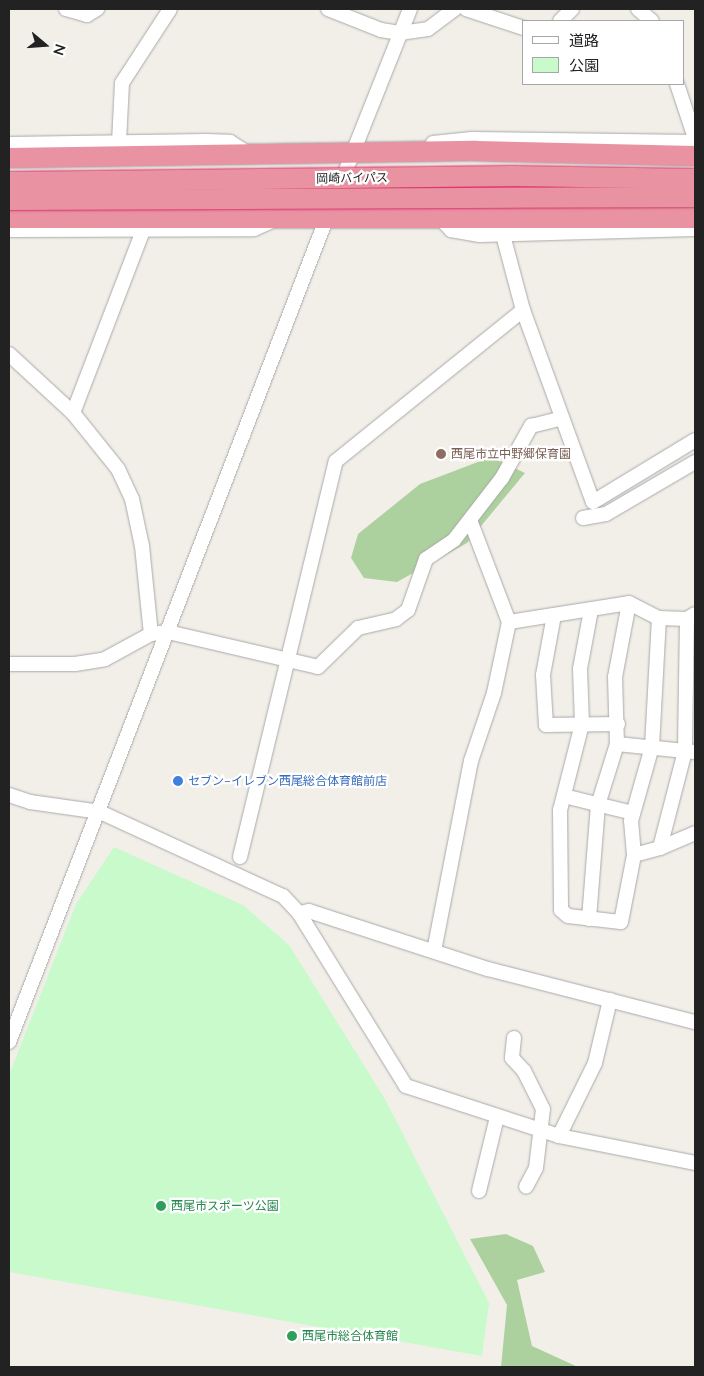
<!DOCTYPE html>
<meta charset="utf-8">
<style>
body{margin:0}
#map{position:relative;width:704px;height:1376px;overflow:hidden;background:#f2efe9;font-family:Lato,"Noto Sans JP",sans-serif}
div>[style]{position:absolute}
.forest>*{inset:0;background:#add19e}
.park>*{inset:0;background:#c8facc}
.roads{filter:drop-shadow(0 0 1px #a9a9a9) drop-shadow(0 0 1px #a9a9a9)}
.minor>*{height:14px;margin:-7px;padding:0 7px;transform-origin:7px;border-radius:7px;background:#fff}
.highway>*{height:20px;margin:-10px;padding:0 10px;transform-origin:10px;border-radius:10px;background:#e892a2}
.bridges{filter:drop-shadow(0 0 1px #dc2a67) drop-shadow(0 0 1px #dc2a67)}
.highway-bridge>*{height:20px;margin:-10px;padding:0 10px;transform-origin:10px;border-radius:10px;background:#e892a2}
.dots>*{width:14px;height:14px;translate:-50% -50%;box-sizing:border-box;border:2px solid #fff;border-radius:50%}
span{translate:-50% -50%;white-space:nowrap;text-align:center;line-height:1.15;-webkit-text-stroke:4.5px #fff;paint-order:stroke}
.street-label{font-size:12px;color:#222}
.education-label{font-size:12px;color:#785e54}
.left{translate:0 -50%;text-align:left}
.shop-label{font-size:12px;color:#366cbe}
.leisure-label{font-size:12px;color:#27864d}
.frame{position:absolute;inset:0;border:10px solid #222;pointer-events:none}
.legend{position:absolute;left:522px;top:20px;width:162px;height:65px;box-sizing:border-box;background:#fff;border:1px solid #a7a7a7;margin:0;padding:6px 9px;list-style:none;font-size:15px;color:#222}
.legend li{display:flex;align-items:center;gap:10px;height:25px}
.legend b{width:25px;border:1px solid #a7a7a7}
.north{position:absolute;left:20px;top:20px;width:50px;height:50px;-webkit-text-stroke:4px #fff;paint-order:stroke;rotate:108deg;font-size:14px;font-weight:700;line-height:20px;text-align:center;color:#222}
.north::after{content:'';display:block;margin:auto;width:18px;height:22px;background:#222;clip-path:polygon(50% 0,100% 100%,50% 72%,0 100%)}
</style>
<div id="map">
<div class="forest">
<i style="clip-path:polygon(491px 457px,525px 473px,467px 543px,397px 582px,364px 578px,351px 558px,358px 534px,420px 484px)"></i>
<i style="clip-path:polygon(506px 1234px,533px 1246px,545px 1272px,517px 1280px,532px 1346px,578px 1367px,501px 1367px,507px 1305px,470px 1239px)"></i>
</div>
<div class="park">
<i style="clip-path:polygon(114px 847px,243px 905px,289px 945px,385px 1099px,489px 1303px,482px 1356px,9px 1272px,9px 1075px,76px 904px)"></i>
</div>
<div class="roads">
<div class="minor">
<i style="left:66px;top:9px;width:22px;rotate:16deg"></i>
<i style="left:87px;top:15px;width:12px;rotate:-31deg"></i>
<i style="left:328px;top:9px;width:57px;rotate:21.6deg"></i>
<i style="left:381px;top:30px;width:19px;rotate:9deg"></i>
<i style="left:400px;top:33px;width:28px;rotate:-8deg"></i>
<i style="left:428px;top:29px;width:34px;rotate:-37deg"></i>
<i style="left:466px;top:9px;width:60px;rotate:18.4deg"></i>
<i style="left:638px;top:9px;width:18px;rotate:41deg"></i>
<i style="left:560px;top:21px;width:17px;rotate:-45deg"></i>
<i style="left:677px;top:84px;width:57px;rotate:71.6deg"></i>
<i style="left:119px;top:142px;width:59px;rotate:-87.1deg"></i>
<i style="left:122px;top:83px;width:88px;rotate:-57deg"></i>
<i style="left:433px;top:143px;width:39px;rotate:-6deg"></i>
<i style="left:472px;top:139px;width:223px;rotate:0.8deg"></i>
<i style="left:9px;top:144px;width:197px;rotate:-0.9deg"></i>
<i style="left:206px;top:141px;width:24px;rotate:2deg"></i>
<i style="left:230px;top:142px;width:22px;rotate:32deg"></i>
<i style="left:340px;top:185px;width:189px;rotate:-68.3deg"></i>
<i style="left:439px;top:217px;width:18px;rotate:47deg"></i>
<i style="left:451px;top:230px;width:29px;rotate:10deg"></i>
<i style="left:480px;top:235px;width:215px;rotate:-1.6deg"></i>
<i style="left:9px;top:230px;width:245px;rotate:-0.2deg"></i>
<i style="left:254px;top:229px;width:22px;rotate:-24deg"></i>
<i style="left:503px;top:235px;width:78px;rotate:75.1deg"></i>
<i style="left:523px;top:310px;width:204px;rotate:70deg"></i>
<i style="left:593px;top:502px;width:119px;rotate:-31.3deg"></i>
<i style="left:9px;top:354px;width:87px;rotate:42.7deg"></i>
<i style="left:73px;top:413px;width:72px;rotate:51.2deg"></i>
<i style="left:118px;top:469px;width:33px;rotate:65deg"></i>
<i style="left:132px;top:499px;width:48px;rotate:78deg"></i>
<i style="left:142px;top:546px;width:88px;rotate:84.2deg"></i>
<i style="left:73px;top:413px;width:195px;rotate:-69deg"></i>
<i style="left:583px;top:518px;width:23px;rotate:-10deg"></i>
<i style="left:606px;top:514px;width:103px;rotate:-30.3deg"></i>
<i style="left:470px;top:520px;width:109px;rotate:69.1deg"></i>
<i style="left:509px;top:622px;width:121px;rotate:-9deg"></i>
<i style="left:629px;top:603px;width:34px;rotate:27deg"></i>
<i style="left:659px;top:618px;width:28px;rotate:2deg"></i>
<i style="left:687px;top:619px;width:9px;rotate:-32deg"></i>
<i style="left:629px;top:603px;width:75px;rotate:100.7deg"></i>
<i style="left:615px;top:677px;width:67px;rotate:88.3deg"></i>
<i style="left:617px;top:744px;width:78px;rotate:5.9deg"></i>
<i style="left:591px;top:610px;width:60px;rotate:100.6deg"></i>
<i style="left:580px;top:669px;width:55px;rotate:87.9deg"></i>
<i style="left:582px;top:724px;width:89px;rotate:104.3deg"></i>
<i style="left:560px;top:810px;width:100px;rotate:89.4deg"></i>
<i style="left:561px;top:910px;width:9px;rotate:41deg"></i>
<i style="left:568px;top:916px;width:53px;rotate:6.5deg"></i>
<i style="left:621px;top:922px;width:68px;rotate:-79deg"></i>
<i style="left:634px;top:855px;width:27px;rotate:-15deg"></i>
<i style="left:554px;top:615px;width:61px;rotate:100.4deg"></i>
<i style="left:543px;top:675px;width:50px;rotate:86.6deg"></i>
<i style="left:546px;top:725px;width:72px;rotate:-0.8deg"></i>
<i style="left:687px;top:619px;width:132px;rotate:90.9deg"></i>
<i style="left:685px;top:751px;width:100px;rotate:104.5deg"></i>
<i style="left:660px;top:848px;width:38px;rotate:-23deg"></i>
<i style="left:9px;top:664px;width:66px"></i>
<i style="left:75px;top:664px;width:30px;rotate:-9deg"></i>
<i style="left:105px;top:659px;width:52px;rotate:-28.5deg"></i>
<i style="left:151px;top:634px;width:17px;rotate:-7deg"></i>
<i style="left:168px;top:632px;width:154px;rotate:13.1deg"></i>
<i style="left:318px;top:667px;width:56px;rotate:-44.3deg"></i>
<i style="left:358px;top:628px;width:39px;rotate:-13deg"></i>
<i style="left:396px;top:619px;width:15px;rotate:-37deg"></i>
<i style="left:408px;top:610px;width:54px;rotate:-70.6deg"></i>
<i style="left:426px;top:559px;width:34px;rotate:-34deg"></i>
<i style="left:454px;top:540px;width:78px;rotate:-52.3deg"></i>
<i style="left:502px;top:478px;width:60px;rotate:-60.9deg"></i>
<i style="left:531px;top:426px;width:32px;rotate:-14deg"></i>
<i style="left:9px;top:795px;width:22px;rotate:18deg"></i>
<i style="left:30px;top:802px;width:71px;rotate:8.1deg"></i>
<i style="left:100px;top:812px;width:201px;rotate:24.7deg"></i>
<i style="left:283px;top:896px;width:23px;rotate:47deg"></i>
<i style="left:299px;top:913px;width:203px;rotate:58.3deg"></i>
<i style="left:406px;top:1086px;width:161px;rotate:18.1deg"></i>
<i style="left:559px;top:1136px;width:139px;rotate:11.2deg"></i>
<i style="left:564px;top:796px;width:71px;rotate:13.8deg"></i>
<i style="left:634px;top:855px;width:34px;rotate:-95deg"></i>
<i style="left:631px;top:821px;width:77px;rotate:-74.2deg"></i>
<i style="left:652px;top:747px;width:129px;rotate:-86.9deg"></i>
<i style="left:240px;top:857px;width:407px;rotate:-76.4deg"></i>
<i style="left:336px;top:461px;width:240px;rotate:-38.9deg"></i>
<i style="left:299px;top:913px;width:10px;rotate:-11deg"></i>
<i style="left:309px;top:911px;width:188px;rotate:18deg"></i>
<i style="left:488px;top:969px;width:214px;rotate:14.4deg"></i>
<i style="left:589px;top:919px;width:114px;rotate:-85.5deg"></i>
<i style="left:598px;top:805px;width:64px;rotate:-72.7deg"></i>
<i style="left:434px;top:951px;width:194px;rotate:-79deg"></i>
<i style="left:471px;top:761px;width:72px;rotate:-71.3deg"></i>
<i style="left:494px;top:693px;width:73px;rotate:-78.1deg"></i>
<i style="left:514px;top:1038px;width:20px;rotate:96deg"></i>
<i style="left:512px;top:1058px;width:18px;rotate:47deg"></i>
<i style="left:524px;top:1071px;width:42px;rotate:63.4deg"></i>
<i style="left:543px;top:1109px;width:59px;rotate:96.8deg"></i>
<i style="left:536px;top:1168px;width:21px;rotate:118deg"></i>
<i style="left:9px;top:1042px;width:890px;rotate:-68.92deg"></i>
<i style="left:559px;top:1136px;width:81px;rotate:-63.7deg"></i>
<i style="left:595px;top:1063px;width:65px;rotate:-76.6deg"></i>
<i style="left:479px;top:1191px;width:76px;rotate:-76.3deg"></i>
</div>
<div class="highway">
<i style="left:9px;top:158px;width:467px;rotate:-0.9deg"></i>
<i style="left:476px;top:151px;width:219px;rotate:1.3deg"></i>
<i style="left:9px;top:218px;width:686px"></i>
</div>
</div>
<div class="bridges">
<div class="highway-bridge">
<i style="left:9px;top:182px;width:503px;rotate:-0.68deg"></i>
<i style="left:512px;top:176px;width:183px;rotate:0.9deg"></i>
<i style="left:9px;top:200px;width:686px;rotate:-0.25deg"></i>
</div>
</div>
<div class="dots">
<i style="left:441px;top:454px;background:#8d6e63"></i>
<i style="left:178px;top:781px;background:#3f7fe0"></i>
<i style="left:161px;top:1206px;background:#2e9e5b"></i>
<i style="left:292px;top:1336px;background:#2e9e5b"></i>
</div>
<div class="street-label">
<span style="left:352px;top:178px;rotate:-1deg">岡崎バイパス</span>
</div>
<div class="education-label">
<span class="left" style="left:451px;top:454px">西尾市立中野郷保育園</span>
</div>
<div class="shop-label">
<span class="left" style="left:188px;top:781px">セブン−イレブン西尾総合体育館前店</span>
</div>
<div class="leisure-label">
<span class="left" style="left:171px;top:1206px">西尾市スポーツ公園</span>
<span class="left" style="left:302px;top:1336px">西尾市総合体育館</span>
</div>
<div class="frame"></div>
<ul class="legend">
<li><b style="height:6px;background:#fff"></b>道路</li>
<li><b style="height:14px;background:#c8facc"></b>公園</li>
</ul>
<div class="north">N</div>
</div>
